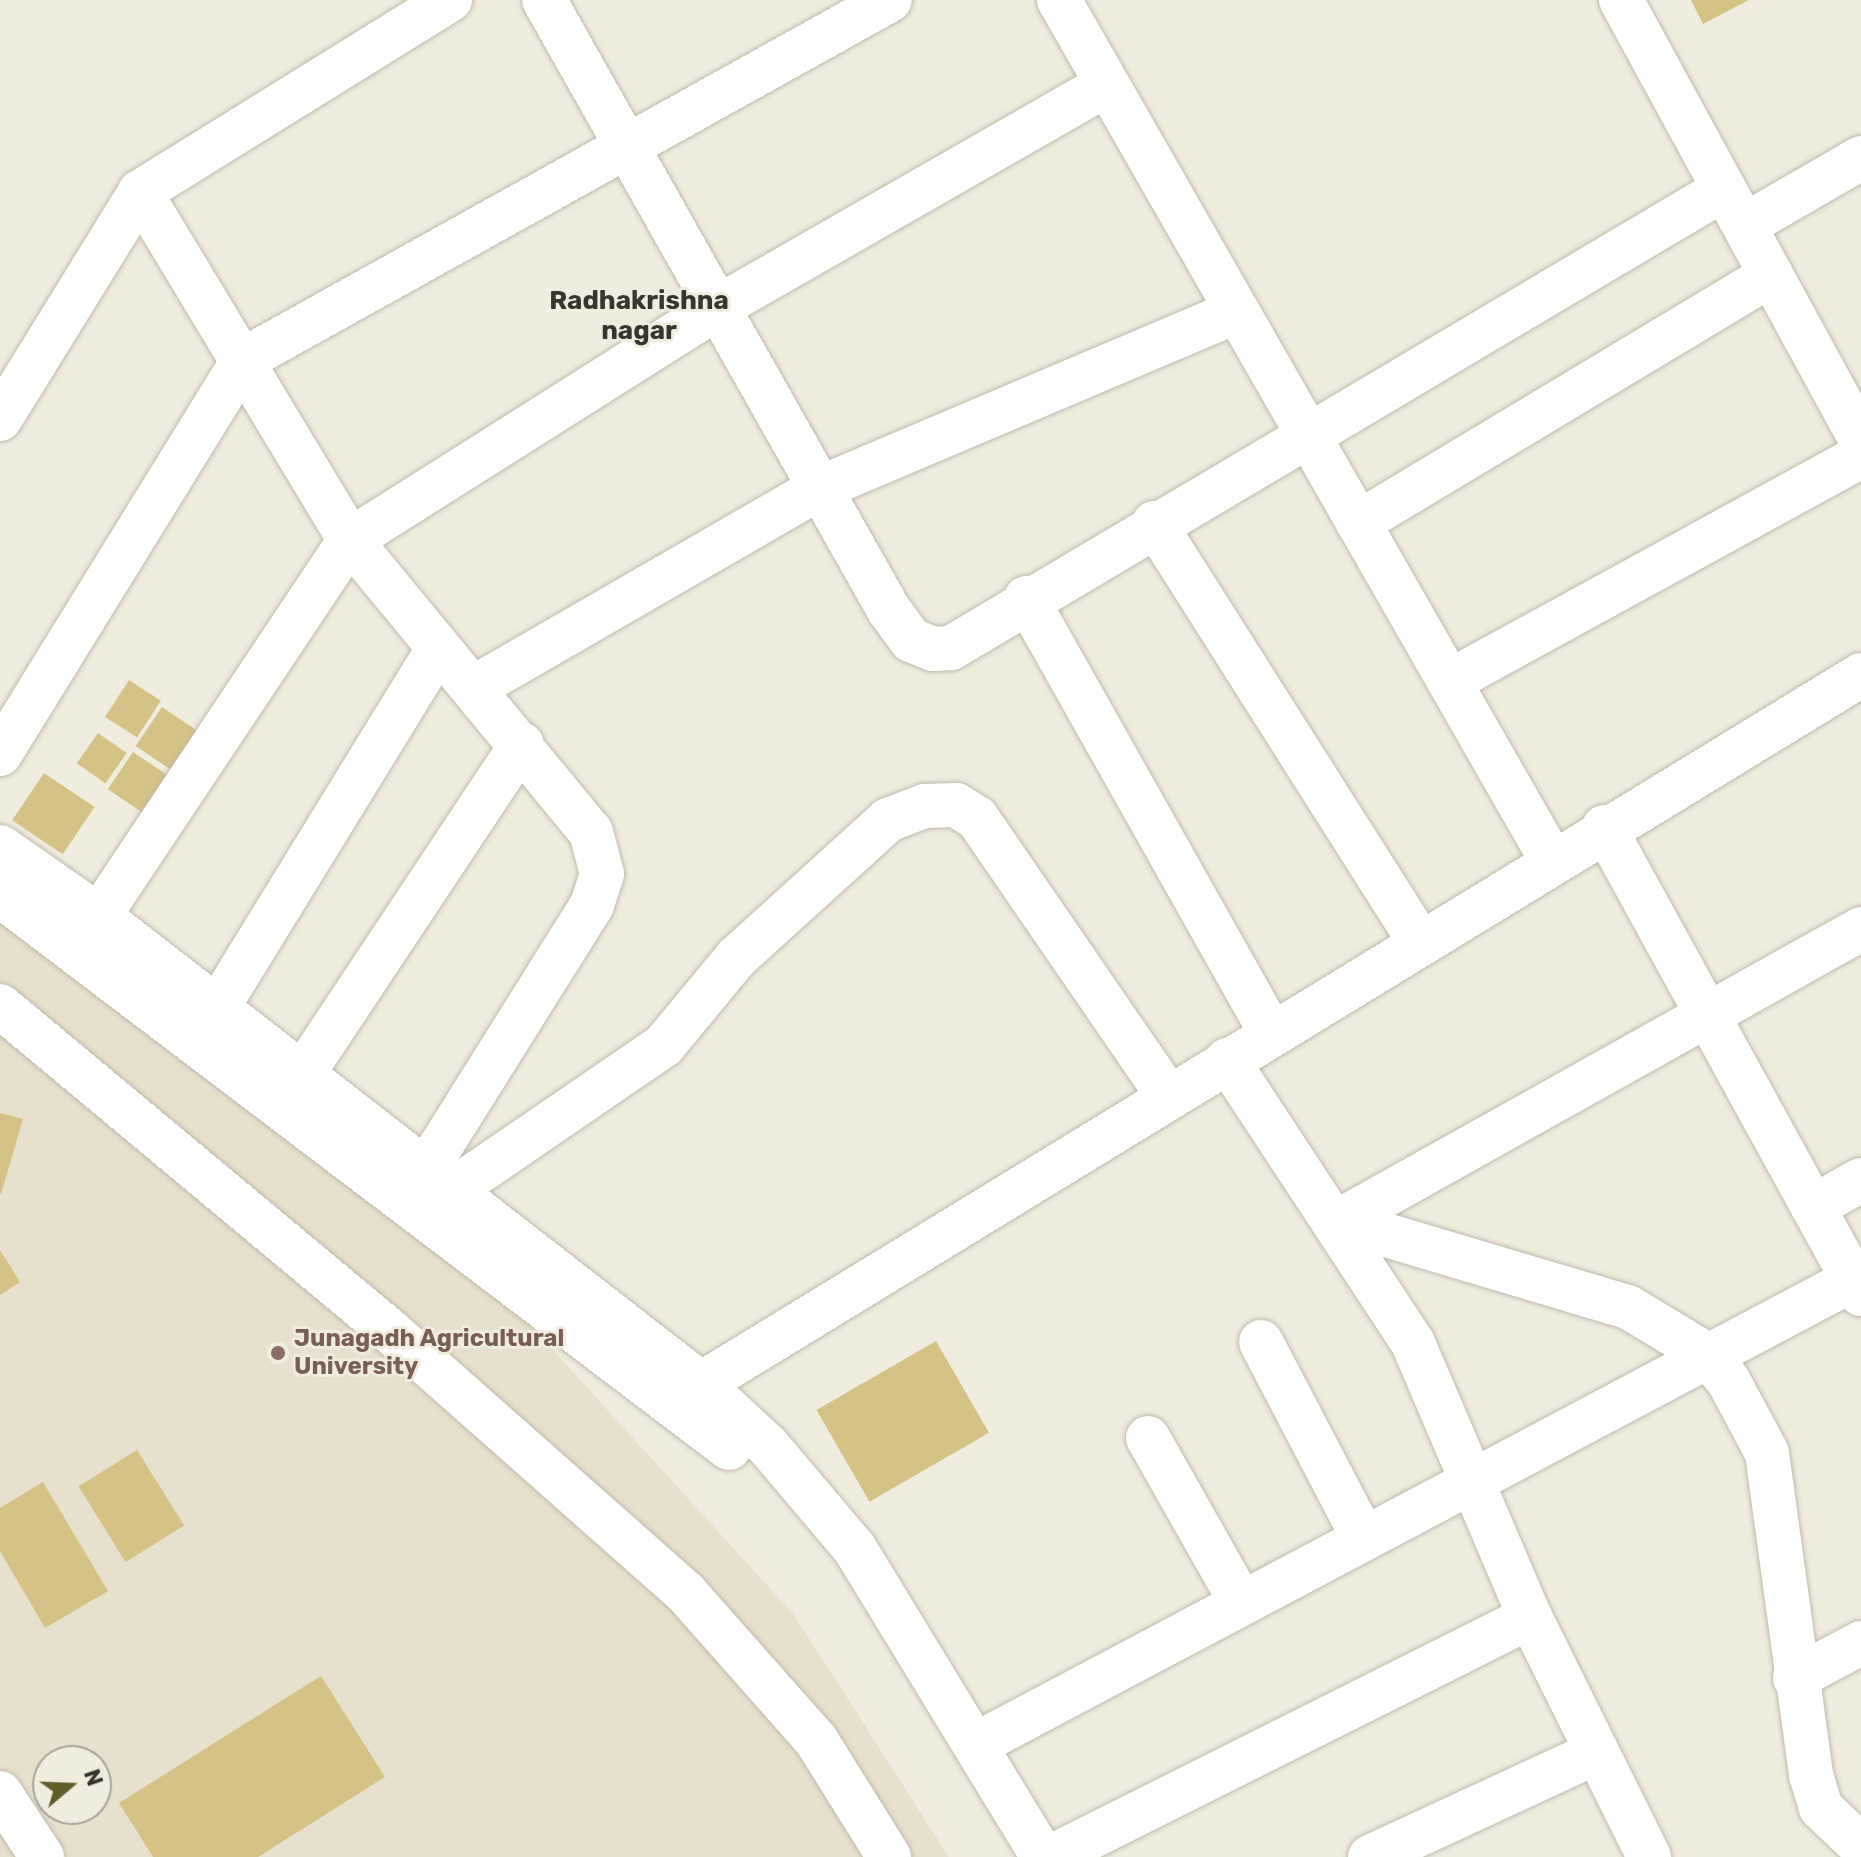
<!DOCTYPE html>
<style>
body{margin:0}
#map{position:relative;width:1861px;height:1857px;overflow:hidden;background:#f0ecde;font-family:Rubik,sans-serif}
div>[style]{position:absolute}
.built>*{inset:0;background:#e7e0cc}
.building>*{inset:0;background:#d5c286;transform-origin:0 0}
.roads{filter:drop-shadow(0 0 2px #bebaac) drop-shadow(0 0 2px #bebaac)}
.minor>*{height:44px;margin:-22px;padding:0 22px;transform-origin:22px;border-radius:22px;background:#fff}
.major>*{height:44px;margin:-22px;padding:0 22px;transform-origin:22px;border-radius:22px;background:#fff}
.dots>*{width:22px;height:22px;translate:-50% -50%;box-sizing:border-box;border:4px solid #f0ecde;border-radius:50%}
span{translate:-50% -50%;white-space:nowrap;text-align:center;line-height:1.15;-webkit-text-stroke:6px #f0ecde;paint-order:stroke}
.education-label{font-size:24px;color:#785e54;font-weight:700}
.left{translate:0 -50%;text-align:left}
.neighbourhood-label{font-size:26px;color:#37352f;font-weight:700}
.north{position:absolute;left:32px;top:1745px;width:80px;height:80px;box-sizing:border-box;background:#f0ecde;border:2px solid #a6a398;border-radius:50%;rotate:71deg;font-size:22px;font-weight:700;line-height:32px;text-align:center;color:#37352f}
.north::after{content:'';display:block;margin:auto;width:28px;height:36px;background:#615d29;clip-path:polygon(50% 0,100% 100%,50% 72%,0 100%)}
</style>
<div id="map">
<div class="built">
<i style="clip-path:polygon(evenodd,0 898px,318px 1092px,794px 1615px,949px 1857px,0 1857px,0 898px,48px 1761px,96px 1761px,96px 1809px,48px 1809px,48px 1761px)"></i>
</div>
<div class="building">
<i style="clip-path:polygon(1691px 0,1749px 0,1703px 24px)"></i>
<i style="left:129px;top:680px;width:38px;height:44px;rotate:33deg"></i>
<i style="left:162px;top:707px;width:60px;height:47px;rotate:34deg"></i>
<i style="left:98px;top:733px;width:35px;height:37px;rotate:35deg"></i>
<i style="left:133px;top:752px;width:61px;height:45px;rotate:34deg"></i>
<i style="left:44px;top:773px;width:61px;height:57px;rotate:34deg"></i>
<i style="clip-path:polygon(0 1113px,23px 1119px,1px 1194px,0 1193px)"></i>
<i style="clip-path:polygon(0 1250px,20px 1282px,0 1295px)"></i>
<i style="left:936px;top:1341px;width:106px;height:138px;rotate:60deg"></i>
<i style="left:137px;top:1450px;width:89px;height:69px;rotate:58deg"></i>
<i style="clip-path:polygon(43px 1482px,108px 1591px,45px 1628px,0 1551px,0 1508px)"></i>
<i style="clip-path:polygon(321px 1676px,385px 1777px,258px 1857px,153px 1857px,119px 1803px)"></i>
</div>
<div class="roads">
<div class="minor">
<i style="left:544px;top:0;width:701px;rotate:60.51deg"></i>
<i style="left:889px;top:610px;width:37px;rotate:54deg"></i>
<i style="left:911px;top:640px;width:24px;rotate:22deg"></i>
<i style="left:933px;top:649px;width:18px;rotate:-3deg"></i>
<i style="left:951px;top:648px;width:899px;rotate:-30.7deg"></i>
<i style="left:1059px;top:0;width:990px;rotate:60.2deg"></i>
<i style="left:1621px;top:0;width:501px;rotate:61.39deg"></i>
<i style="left:140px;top:192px;width:406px;rotate:58.9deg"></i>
<i style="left:350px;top:540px;width:379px;rotate:50.5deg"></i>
<i style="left:591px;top:832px;width:43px;rotate:75.3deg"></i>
<i style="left:602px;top:874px;width:33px;rotate:108deg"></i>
<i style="left:592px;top:905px;width:314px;rotate:122.1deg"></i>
<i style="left:1745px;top:225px;width:134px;rotate:-30deg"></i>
<i style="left:0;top:419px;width:267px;rotate:-58.3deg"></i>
<i style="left:140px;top:192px;width:365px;rotate:-31.8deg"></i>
<i style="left:1154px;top:523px;width:495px;rotate:57.6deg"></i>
<i style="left:1358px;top:523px;width:482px;rotate:-31deg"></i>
<i style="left:1026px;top:598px;width:499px;rotate:60.6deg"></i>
<i style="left:1452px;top:680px;width:466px;rotate:-28.7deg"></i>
<i style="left:475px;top:687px;width:396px;rotate:-30deg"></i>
<i style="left:818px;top:489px;width:453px;rotate:-23deg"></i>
<i style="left:0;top:754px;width:463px;rotate:-58.3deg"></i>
<i style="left:243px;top:360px;width:740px;rotate:-29.09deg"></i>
<i style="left:1604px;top:827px;width:533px;rotate:61.18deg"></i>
<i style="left:99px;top:916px;width:452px;rotate:-56.3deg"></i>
<i style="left:350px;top:540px;width:432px;rotate:-32.3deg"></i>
<i style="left:715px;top:309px;width:449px;rotate:-29.8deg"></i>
<i style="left:0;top:1006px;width:508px;rotate:39.81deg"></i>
<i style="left:390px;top:1331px;width:394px;rotate:41.5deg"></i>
<i style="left:685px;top:1592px;width:198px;rotate:48.5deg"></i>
<i style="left:816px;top:1740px;width:138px;rotate:58deg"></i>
<i style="left:216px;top:1010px;width:420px;rotate:-58.4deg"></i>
<i style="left:1227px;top:1060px;width:339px;rotate:56.7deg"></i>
<i style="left:1413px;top:1343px;width:298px;rotate:66.9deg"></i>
<i style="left:1530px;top:1617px;width:268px;rotate:63.6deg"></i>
<i style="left:302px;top:1075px;width:397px;rotate:-56.4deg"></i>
<i style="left:451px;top:1191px;width:258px;rotate:-34.4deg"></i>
<i style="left:664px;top:1045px;width:113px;rotate:-50.4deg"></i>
<i style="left:736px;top:958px;width:205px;rotate:-42.2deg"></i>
<i style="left:888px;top:820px;width:40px;rotate:-21deg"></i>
<i style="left:925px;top:806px;width:31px;rotate:-2deg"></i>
<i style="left:956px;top:805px;width:25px;rotate:32deg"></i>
<i style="left:977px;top:818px;width:337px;rotate:55.5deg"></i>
<i style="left:1813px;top:1207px;width:55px;rotate:-29.4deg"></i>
<i style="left:1339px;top:1221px;width:302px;rotate:16.6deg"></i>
<i style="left:1628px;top:1307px;width:91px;rotate:31.1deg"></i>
<i style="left:1706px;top:1354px;width:34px;rotate:50deg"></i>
<i style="left:1728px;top:1380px;width:83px;rotate:61.9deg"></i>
<i style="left:1767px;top:1453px;width:325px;rotate:82.2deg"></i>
<i style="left:1811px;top:1775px;width:34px;rotate:73deg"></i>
<i style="left:1821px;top:1808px;width:55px;rotate:43.5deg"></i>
<i style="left:1339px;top:1221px;width:598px;rotate:-29.22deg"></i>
<i style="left:1261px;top:1342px;width:218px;rotate:62.4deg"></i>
<i style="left:701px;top:1384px;width:1360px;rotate:-31.43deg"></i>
<i style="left:1148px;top:1438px;width:185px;rotate:60.5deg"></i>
<i style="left:1795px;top:1678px;width:75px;rotate:-27.9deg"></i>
<i style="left:975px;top:1745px;width:993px;rotate:-27.93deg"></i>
<i style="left:0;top:1793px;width:77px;rotate:56.7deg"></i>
<i style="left:1051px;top:1857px;width:536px;rotate:-26.61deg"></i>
<i style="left:1370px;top:1857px;width:250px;rotate:-24.8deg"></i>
</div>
<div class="major">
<i style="left:0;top:847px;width:121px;rotate:34.9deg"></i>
<i style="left:99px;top:916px;width:763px;rotate:37.86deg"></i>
<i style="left:701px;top:1384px;width:91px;rotate:42.8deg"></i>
<i style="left:768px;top:1446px;width:135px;rotate:49.8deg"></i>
<i style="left:855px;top:1549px;width:361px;rotate:58.6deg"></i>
<i style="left:0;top:895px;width:915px;rotate:37.18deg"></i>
</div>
</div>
<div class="dots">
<i style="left:278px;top:1353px;background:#8d6e63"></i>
</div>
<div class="education-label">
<span class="left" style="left:294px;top:1353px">Junagadh Agricultural<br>University</span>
</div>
<div class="neighbourhood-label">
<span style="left:639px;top:316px">Radhakrishna<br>nagar</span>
</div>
<div class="north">N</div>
</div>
